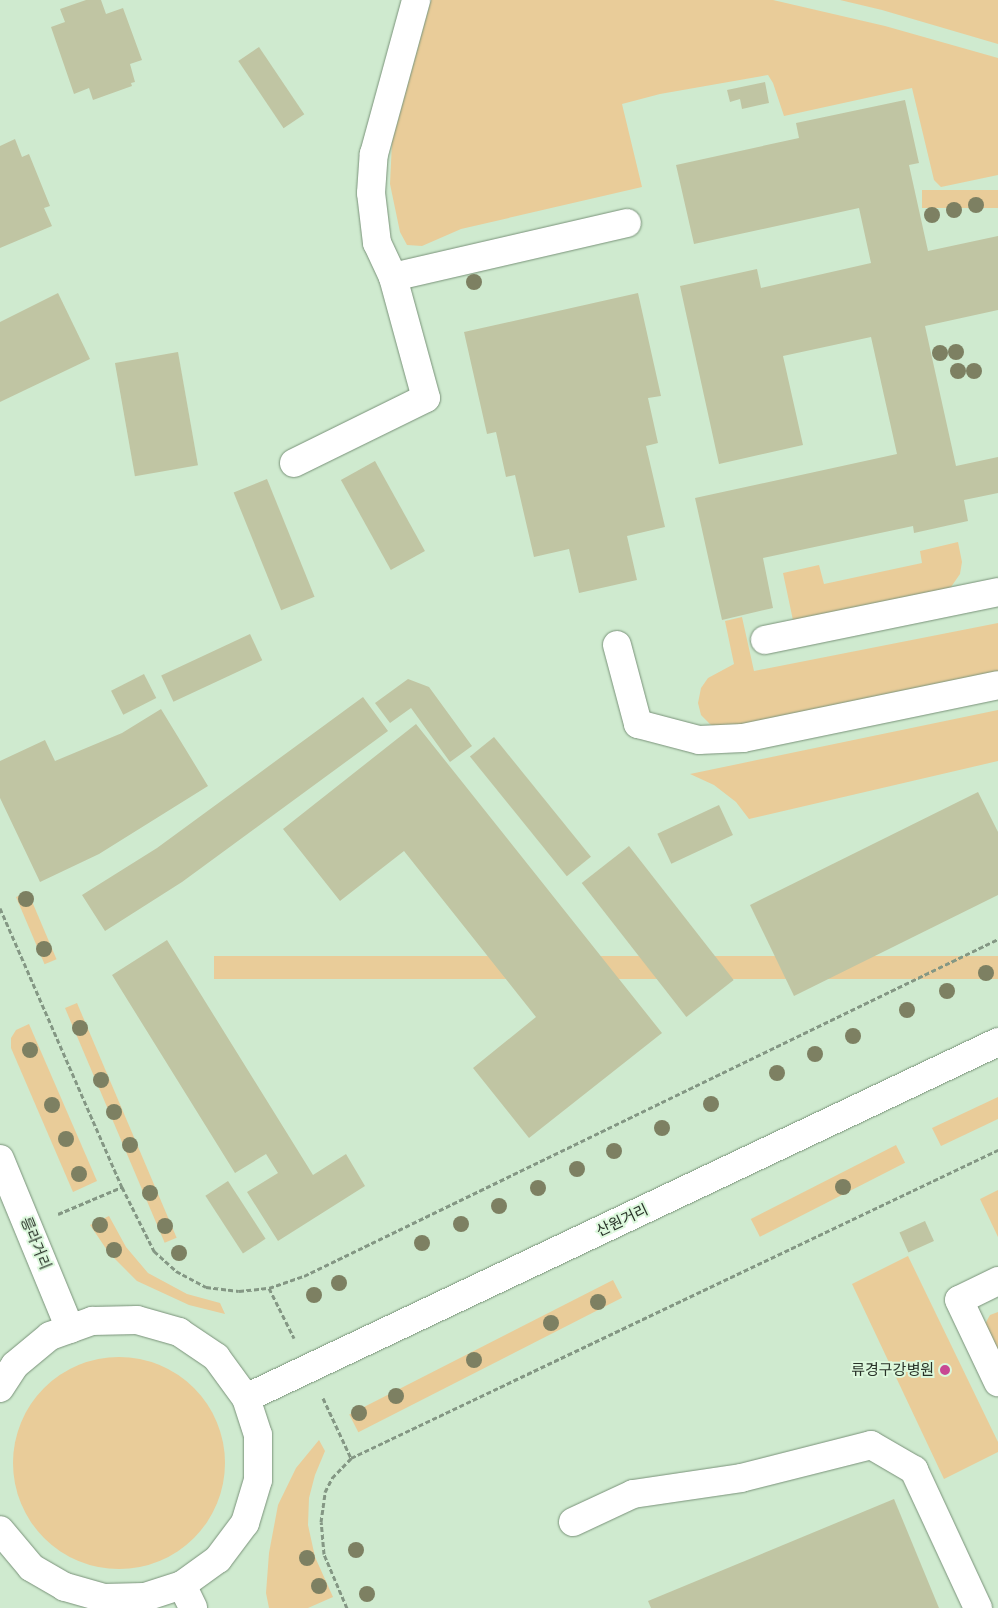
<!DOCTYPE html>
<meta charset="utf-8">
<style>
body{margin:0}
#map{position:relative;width:998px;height:1608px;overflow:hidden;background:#cfeacf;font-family:Mulish,"Noto Sans KR",sans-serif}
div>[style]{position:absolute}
.green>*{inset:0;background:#e9cc99;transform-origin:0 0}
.round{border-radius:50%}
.building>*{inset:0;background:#c0c5a3;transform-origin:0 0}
.path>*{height:3px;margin-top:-1.5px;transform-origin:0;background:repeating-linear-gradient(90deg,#849784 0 5px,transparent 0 7.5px)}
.roads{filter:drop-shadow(0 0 1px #799279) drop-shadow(0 0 1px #799279)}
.minor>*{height:28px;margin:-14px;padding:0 14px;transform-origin:14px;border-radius:14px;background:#fff}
.major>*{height:28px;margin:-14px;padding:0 14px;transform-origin:14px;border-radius:14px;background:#fff}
.trees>*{width:16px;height:16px;margin:-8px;border-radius:50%;background:#7d8062}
.dots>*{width:14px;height:14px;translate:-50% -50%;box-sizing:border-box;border:2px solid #dcf8dc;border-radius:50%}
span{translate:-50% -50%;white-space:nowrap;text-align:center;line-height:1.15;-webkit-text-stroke:4px #dcf8dc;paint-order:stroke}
.street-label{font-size:15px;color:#283228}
.poi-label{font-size:15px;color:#283228}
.right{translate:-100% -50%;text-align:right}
</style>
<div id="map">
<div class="green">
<i style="clip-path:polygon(431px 0,773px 0,885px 26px,998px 58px,998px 175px,941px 187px,934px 180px,912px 88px,784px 116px,773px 83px,768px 75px,660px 94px,622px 104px,642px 187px,461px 229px,422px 246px,407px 245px,400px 232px,390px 184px,392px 142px)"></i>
<i style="clip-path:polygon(840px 0,998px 0,998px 44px,882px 10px)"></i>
<i style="left:998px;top:190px;width:18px;height:76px;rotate:90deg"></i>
<i style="clip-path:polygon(958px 542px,962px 562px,960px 574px,951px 587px,941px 593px,794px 625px,783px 573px,819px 565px,824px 584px,922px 563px,920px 551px)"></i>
<i style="clip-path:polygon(742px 617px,754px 671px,998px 623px,998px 674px,727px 732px,711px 725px,701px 715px,698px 703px,701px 688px,708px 678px,734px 664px,725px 621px)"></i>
<i style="clip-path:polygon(998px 710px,998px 761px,749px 819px,736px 802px,714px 785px,690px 774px)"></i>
<i style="left:28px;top:892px;width:73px;height:13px;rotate:67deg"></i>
<i style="left:998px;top:956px;width:23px;height:784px;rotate:90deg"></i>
<i style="left:77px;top:1003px;width:255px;height:13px;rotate:67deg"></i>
<i style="clip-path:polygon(29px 1024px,97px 1181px,73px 1192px,11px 1048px,11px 1038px,16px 1030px)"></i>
<i style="clip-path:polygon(998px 1097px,998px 1119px,941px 1146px,932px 1128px)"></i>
<i style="left:896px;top:1145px;width:20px;height:163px;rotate:63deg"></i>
<i style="clip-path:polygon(998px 1190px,998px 1237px,980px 1199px)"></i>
<i style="clip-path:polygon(109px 1216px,126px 1247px,148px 1273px,187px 1294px,220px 1303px,225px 1314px,189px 1305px,137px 1281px,109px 1253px,90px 1225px)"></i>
<i style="clip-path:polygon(908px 1256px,998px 1442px,998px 1452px,944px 1479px,852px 1284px)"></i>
<i style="left:613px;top:1280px;width:20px;height:296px;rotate:63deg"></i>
<i style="clip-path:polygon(998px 1312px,998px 1356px,985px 1324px,990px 1315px)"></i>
<i class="round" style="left:13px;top:1357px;width:212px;height:212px"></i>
<i style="clip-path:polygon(319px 1440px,325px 1451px,315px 1475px,309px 1498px,308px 1525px,315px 1557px,333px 1597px,308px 1608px,269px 1608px,266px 1593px,269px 1553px,278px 1505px,296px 1468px)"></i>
</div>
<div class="building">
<i style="clip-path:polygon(86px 0,101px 0,106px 14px,123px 8px,142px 60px,130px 64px,135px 82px,131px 83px,132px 86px,93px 100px,89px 88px,74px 94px,51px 27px,65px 22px,60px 9px)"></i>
<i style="left:259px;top:47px;width:81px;height:25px;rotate:56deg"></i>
<i style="clip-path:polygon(765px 82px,769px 103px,742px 109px,740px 99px,730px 102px,727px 90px)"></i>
<i style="clip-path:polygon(905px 100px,919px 163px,909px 165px,928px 251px,998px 236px,998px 310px,925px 326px,956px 466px,998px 457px,998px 493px,964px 500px,968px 521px,914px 533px,913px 526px,763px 558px,773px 608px,722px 620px,695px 498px,897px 454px,871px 337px,783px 356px,803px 445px,719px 464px,680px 286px,757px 269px,761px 288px,871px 263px,859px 208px,694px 244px,676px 165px,799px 138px,796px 123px)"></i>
<i style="clip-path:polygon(15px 139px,22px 157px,29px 154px,50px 206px,44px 208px,52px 226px,0 248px,0 146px)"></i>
<i style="clip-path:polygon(58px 293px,90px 359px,0 402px,0 322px)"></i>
<i style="clip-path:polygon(638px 293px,661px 396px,648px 398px,658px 443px,646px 446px,665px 527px,627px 536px,637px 580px,579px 593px,569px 549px,534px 557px,515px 475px,506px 477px,496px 432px,487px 434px,464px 332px)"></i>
<i style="left:178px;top:352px;width:115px;height:64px;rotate:80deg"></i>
<i style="left:375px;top:461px;width:103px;height:39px;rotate:61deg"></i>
<i style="left:267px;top:479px;width:127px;height:36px;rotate:68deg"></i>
<i style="left:250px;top:634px;width:29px;height:98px;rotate:65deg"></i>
<i style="left:144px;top:674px;width:27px;height:37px;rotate:63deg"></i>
<i style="clip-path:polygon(408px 679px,429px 687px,472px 746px,450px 762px,411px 708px,390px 723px,375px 703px)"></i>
<i style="clip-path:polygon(363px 697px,388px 731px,182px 882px,105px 931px,82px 895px,157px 848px)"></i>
<i style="clip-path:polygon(161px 709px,208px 786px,99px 854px,40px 882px,0 798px,0 761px,45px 740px,55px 761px,122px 733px)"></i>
<i style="clip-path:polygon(416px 724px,662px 1033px,529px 1138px,473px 1068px,536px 1017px,404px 851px,340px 901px,283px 829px)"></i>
<i style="left:494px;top:737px;width:154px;height:31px;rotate:51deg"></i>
<i style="clip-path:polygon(978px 792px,998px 832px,998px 895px,794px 996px,750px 905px)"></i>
<i style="left:719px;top:805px;width:33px;height:68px;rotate:65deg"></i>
<i style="left:629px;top:846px;width:170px;height:60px;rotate:52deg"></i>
<i style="clip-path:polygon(167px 940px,313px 1175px,346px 1154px,365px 1186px,278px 1241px,247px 1192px,278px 1173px,266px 1154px,235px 1173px,112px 975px)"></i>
<i style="left:228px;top:1181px;width:69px;height:27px;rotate:57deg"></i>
<i style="left:925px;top:1221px;width:22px;height:28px;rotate:66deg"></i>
<i style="clip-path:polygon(894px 1499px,939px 1608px,651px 1608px,648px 1601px)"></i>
</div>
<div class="path">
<i style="left:0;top:908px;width:305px;rotate:66.4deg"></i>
<i style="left:122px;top:1187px;width:72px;rotate:63.4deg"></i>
<i style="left:154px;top:1251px;width:30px;rotate:42deg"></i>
<i style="left:176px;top:1271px;width:34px;rotate:28deg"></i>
<i style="left:206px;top:1287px;width:33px;rotate:7deg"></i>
<i style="left:239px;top:1291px;width:30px;rotate:-6deg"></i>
<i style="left:269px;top:1288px;width:37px;rotate:-19deg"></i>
<i style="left:304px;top:1276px;width:771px;rotate:-25.9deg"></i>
<i style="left:58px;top:1214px;width:69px;rotate:-22.9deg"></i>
<i style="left:269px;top:1288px;width:56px;rotate:63.4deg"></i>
<i style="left:323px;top:1398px;width:66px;rotate:65deg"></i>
<i style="left:347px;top:1608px;width:59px;rotate:-113.1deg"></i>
<i style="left:324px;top:1554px;width:32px;rotate:-95deg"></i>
<i style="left:321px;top:1522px;width:30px;rotate:-82deg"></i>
<i style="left:325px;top:1492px;width:16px;rotate:-63deg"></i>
<i style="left:332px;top:1478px;width:28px;rotate:-46deg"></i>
<i style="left:351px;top:1458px;width:717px;rotate:-25.46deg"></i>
</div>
<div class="roads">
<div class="minor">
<i style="left:393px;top:277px;width:240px;rotate:-13deg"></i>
<i style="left:294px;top:463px;width:147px;rotate:-26.2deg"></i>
<i style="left:426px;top:398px;width:125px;rotate:-105.3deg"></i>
<i style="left:393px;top:277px;width:38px;rotate:-115deg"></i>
<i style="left:377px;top:243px;width:50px;rotate:-96.8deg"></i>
<i style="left:371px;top:193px;width:39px;rotate:-86deg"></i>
<i style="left:374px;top:154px;width:160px;rotate:-74.7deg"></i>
<i style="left:765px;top:640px;width:238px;rotate:-11.6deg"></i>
<i style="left:617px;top:645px;width:82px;rotate:75.1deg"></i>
<i style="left:638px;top:724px;width:63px;rotate:14.7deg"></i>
<i style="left:699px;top:740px;width:44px;rotate:-2.6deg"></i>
<i style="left:743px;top:738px;width:260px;rotate:-11.7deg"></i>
<i style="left:998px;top:1281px;width:43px;rotate:154deg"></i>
<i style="left:959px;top:1300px;width:91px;rotate:64.6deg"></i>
<i style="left:573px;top:1522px;width:66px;rotate:-25deg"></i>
<i style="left:633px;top:1494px;width:109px;rotate:-8.4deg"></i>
<i style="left:741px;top:1478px;width:134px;rotate:-14.2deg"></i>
<i style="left:871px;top:1445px;width:50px;rotate:30.2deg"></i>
<i style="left:914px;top:1470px;width:152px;rotate:65.1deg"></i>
</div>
<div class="major">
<i style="left:0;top:1159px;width:184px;rotate:67.6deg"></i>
<i style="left:0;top:1388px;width:27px;rotate:-57deg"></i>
<i style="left:15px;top:1365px;width:45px;rotate:-39.6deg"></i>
<i style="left:50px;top:1336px;width:45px;rotate:-19.7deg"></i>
<i style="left:92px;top:1321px;width:45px;rotate:-1.3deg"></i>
<i style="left:137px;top:1320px;width:44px;rotate:15.9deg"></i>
<i style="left:179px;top:1332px;width:45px;rotate:34deg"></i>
<i style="left:216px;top:1357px;width:51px;rotate:53.8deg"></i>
<i style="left:246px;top:1398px;width:39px;rotate:72deg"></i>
<i style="left:258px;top:1435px;width:45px;rotate:90deg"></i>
<i style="left:258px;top:1480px;width:45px;rotate:106.8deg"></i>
<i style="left:245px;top:1523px;width:45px;rotate:126.9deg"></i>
<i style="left:218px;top:1559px;width:44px;rotate:144.2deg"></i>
<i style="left:182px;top:1585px;width:40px;rotate:162deg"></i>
<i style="left:144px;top:1597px;width:40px;rotate:178.6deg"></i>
<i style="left:104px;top:1598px;width:41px;rotate:-164.2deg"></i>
<i style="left:65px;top:1587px;width:39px;rotate:-150deg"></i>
<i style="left:31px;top:1567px;width:48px;rotate:-130deg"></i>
<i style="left:246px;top:1398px;width:832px;rotate:-25.33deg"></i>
<i style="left:182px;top:1585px;width:25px;rotate:64deg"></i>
</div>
</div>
<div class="trees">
<i style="left:976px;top:205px"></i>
<i style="left:954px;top:210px"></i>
<i style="left:932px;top:215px"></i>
<i style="left:474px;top:282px"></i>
<i style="left:956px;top:352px"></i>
<i style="left:940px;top:353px"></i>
<i style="left:958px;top:371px"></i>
<i style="left:974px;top:371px"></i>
<i style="left:26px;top:899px"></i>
<i style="left:44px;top:949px"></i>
<i style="left:986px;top:973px"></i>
<i style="left:947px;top:991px"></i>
<i style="left:907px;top:1010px"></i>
<i style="left:80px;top:1028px"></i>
<i style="left:853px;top:1036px"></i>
<i style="left:30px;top:1050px"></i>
<i style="left:815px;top:1054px"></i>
<i style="left:777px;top:1073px"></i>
<i style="left:101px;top:1080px"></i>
<i style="left:711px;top:1104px"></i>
<i style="left:52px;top:1105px"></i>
<i style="left:114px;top:1112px"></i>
<i style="left:662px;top:1128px"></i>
<i style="left:66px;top:1139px"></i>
<i style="left:130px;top:1145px"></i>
<i style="left:614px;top:1151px"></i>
<i style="left:577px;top:1169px"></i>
<i style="left:79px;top:1174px"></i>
<i style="left:843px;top:1187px"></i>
<i style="left:538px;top:1188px"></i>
<i style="left:150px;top:1193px"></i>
<i style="left:499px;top:1206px"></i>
<i style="left:461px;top:1224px"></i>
<i style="left:100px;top:1225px"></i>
<i style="left:165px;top:1226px"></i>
<i style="left:422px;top:1243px"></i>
<i style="left:114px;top:1250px"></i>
<i style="left:179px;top:1253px"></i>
<i style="left:339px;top:1283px"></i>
<i style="left:314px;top:1295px"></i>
<i style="left:598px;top:1302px"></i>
<i style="left:551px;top:1323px"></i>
<i style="left:474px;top:1360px"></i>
<i style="left:396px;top:1396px"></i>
<i style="left:359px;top:1413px"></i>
<i style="left:356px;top:1550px"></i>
<i style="left:307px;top:1558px"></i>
<i style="left:319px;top:1586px"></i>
<i style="left:367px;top:1594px"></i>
</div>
<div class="dots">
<i style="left:945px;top:1370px;background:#c84893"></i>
</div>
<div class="street-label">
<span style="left:622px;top:1220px;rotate:-25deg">산원거리</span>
<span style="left:36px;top:1243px;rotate:68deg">릉라거리</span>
</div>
<div class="poi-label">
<span class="right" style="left:934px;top:1370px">류경구강병원</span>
</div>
</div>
